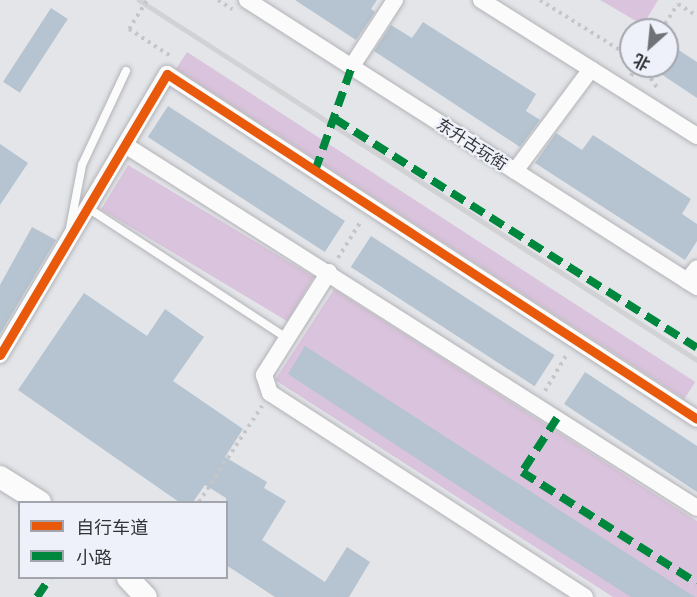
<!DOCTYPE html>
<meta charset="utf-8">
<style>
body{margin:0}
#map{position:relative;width:697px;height:597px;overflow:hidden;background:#e3e5e9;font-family:"IBM Plex Serif","Noto Sans SC",serif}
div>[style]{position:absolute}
.green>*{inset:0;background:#dac3dc;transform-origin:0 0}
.building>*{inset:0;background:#b5c4d0;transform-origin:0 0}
.path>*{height:4px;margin-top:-2px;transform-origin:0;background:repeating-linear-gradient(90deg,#c5c6c8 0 3px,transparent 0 7.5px)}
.roads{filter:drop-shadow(0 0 2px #b2b3b6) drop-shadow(0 0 2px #b2b3b6)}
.lane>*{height:8px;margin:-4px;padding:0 4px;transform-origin:4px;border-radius:4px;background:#fbfbfc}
.street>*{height:16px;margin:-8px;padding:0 8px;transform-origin:8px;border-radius:8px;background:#fbfbfc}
.secondary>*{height:22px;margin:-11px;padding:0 11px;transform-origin:11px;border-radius:11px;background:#fbfbfc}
.rail>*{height:4.5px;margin:-2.25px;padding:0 2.25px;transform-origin:2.25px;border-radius:2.25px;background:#d2d2d4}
.path-bridge>*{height:4px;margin-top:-2px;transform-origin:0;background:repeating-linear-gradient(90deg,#c5c6c8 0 3px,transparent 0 7.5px)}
.quiet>*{height:8px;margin-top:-4px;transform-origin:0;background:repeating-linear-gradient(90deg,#00873e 0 15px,transparent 0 23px)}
.cycleway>*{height:9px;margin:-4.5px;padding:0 4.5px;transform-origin:4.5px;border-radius:4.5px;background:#e8590c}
span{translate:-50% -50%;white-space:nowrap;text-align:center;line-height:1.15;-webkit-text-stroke:4.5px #eef1fa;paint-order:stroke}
.street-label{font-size:16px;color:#333437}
.legend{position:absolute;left:18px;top:501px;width:210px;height:78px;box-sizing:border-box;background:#eef1fa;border:2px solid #a3a5ac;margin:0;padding:8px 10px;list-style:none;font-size:18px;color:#333437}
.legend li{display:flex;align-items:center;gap:12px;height:30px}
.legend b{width:30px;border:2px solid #a3a5ac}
.north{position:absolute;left:619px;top:18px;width:60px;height:60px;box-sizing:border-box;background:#eef1fa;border:2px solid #a3a5ac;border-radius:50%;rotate:207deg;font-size:16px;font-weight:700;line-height:24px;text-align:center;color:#333437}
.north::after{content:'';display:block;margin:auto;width:21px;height:27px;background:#717275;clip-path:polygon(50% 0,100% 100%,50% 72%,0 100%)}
</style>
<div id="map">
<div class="green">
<i style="clip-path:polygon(600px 0,658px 0,643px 25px)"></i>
<i style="left:187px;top:52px;width:606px;height:20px;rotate:33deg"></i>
<i style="left:128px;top:165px;width:217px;height:52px;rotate:31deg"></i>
<i style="clip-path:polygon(334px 289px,697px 521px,697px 597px,613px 597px,275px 380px)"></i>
</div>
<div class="building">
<i style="clip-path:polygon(295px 0,377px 0,371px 9px,375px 12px,356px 40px)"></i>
<i style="left:51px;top:8px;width:20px;height:88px;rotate:33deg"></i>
<i style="clip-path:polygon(423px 22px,536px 94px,526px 111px,540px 120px,520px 147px,374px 51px,391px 25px,412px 38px)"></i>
<i style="clip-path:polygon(674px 47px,697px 62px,697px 98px,658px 72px,667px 66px)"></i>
<i style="left:168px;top:106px;width:211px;height:37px;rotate:33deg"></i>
<i style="clip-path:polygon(556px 133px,582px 150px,593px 135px,691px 199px,682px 214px,697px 224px,697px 241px,685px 260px,535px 163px)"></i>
<i style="clip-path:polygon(0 144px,28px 163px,0 205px)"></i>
<i style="clip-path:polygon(32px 227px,56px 240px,0 334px,0 285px)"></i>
<i style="left:371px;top:236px;width:219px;height:37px;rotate:33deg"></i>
<i style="clip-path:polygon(84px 293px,147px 336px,165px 309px,204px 337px,173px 381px,243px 429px,225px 457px,267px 482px,264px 488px,286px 501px,262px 540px,325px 582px,347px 547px,370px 562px,349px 597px,275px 597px,226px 565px,226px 498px,205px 485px,193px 502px,179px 502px,18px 390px)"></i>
<i style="clip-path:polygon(305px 346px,497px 470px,695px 597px,631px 597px,498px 512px,288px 374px)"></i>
<i style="clip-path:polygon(585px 372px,697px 446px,697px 492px,564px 404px)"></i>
</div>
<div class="path">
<i style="left:218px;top:0;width:17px;rotate:33deg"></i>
<i style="left:540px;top:0;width:107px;rotate:32.1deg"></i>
<i style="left:129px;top:29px;width:51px;rotate:33.1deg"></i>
<i style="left:661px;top:30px;width:31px;rotate:-57deg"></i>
<i style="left:678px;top:4px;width:22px;rotate:32deg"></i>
<i style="left:642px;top:66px;width:29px;rotate:55deg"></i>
<i style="left:631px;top:76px;width:12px;rotate:-59deg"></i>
<i style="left:338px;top:258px;width:44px;rotate:-58.1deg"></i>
<i style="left:545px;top:391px;width:43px;rotate:-59.3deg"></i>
<i style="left:199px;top:502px;width:115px;rotate:-56.7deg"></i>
</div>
<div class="roads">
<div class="lane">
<i style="left:88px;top:208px;width:238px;rotate:33.2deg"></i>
<i style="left:70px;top:228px;width:64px;rotate:-79.2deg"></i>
<i style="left:82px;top:165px;width:104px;rotate:-64.9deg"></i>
</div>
<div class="street">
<i style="left:247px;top:0;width:534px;rotate:32.53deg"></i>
<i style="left:481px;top:0;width:255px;rotate:32.2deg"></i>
<i style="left:352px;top:66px;width:79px;rotate:-56.9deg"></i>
<i style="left:125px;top:145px;width:677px;rotate:32.4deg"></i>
<i style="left:515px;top:171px;width:127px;rotate:-53.3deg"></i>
<i style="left:329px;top:272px;width:122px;rotate:122.3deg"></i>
<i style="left:264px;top:375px;width:19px;rotate:72deg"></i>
<i style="left:270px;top:393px;width:375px;rotate:32.9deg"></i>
<i style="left:687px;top:281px;width:16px;rotate:-52deg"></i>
<i style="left:0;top:355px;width:327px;rotate:-59.3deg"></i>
<i style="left:167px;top:74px;width:632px;rotate:33.06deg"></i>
</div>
<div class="secondary">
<i style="left:0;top:477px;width:47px;rotate:32deg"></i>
<i style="left:128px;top:578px;width:26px;rotate:47deg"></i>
</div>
</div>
<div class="rail">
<i style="left:139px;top:0;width:664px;rotate:32.83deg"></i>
</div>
<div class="path-bridge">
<i style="left:129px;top:29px;width:34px;rotate:-58deg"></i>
</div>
<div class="quiet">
<i style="left:335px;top:119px;width:428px;rotate:32.3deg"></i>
<i style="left:315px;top:171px;width:111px;rotate:-70.6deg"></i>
<i style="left:557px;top:418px;width:64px;rotate:122.9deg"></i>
<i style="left:522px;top:472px;width:207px;rotate:32.4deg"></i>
<i style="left:37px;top:597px;width:23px;rotate:-56deg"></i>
</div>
<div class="cycleway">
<i style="left:0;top:355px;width:327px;rotate:-59.3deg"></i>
<i style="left:167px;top:74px;width:632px;rotate:33.06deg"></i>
</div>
<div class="street-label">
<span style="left:472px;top:144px;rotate:33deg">东升古玩街</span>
</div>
<ul class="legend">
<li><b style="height:8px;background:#e8590c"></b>自行车道</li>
<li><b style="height:8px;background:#00873e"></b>小路</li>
</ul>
<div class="north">北</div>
</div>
